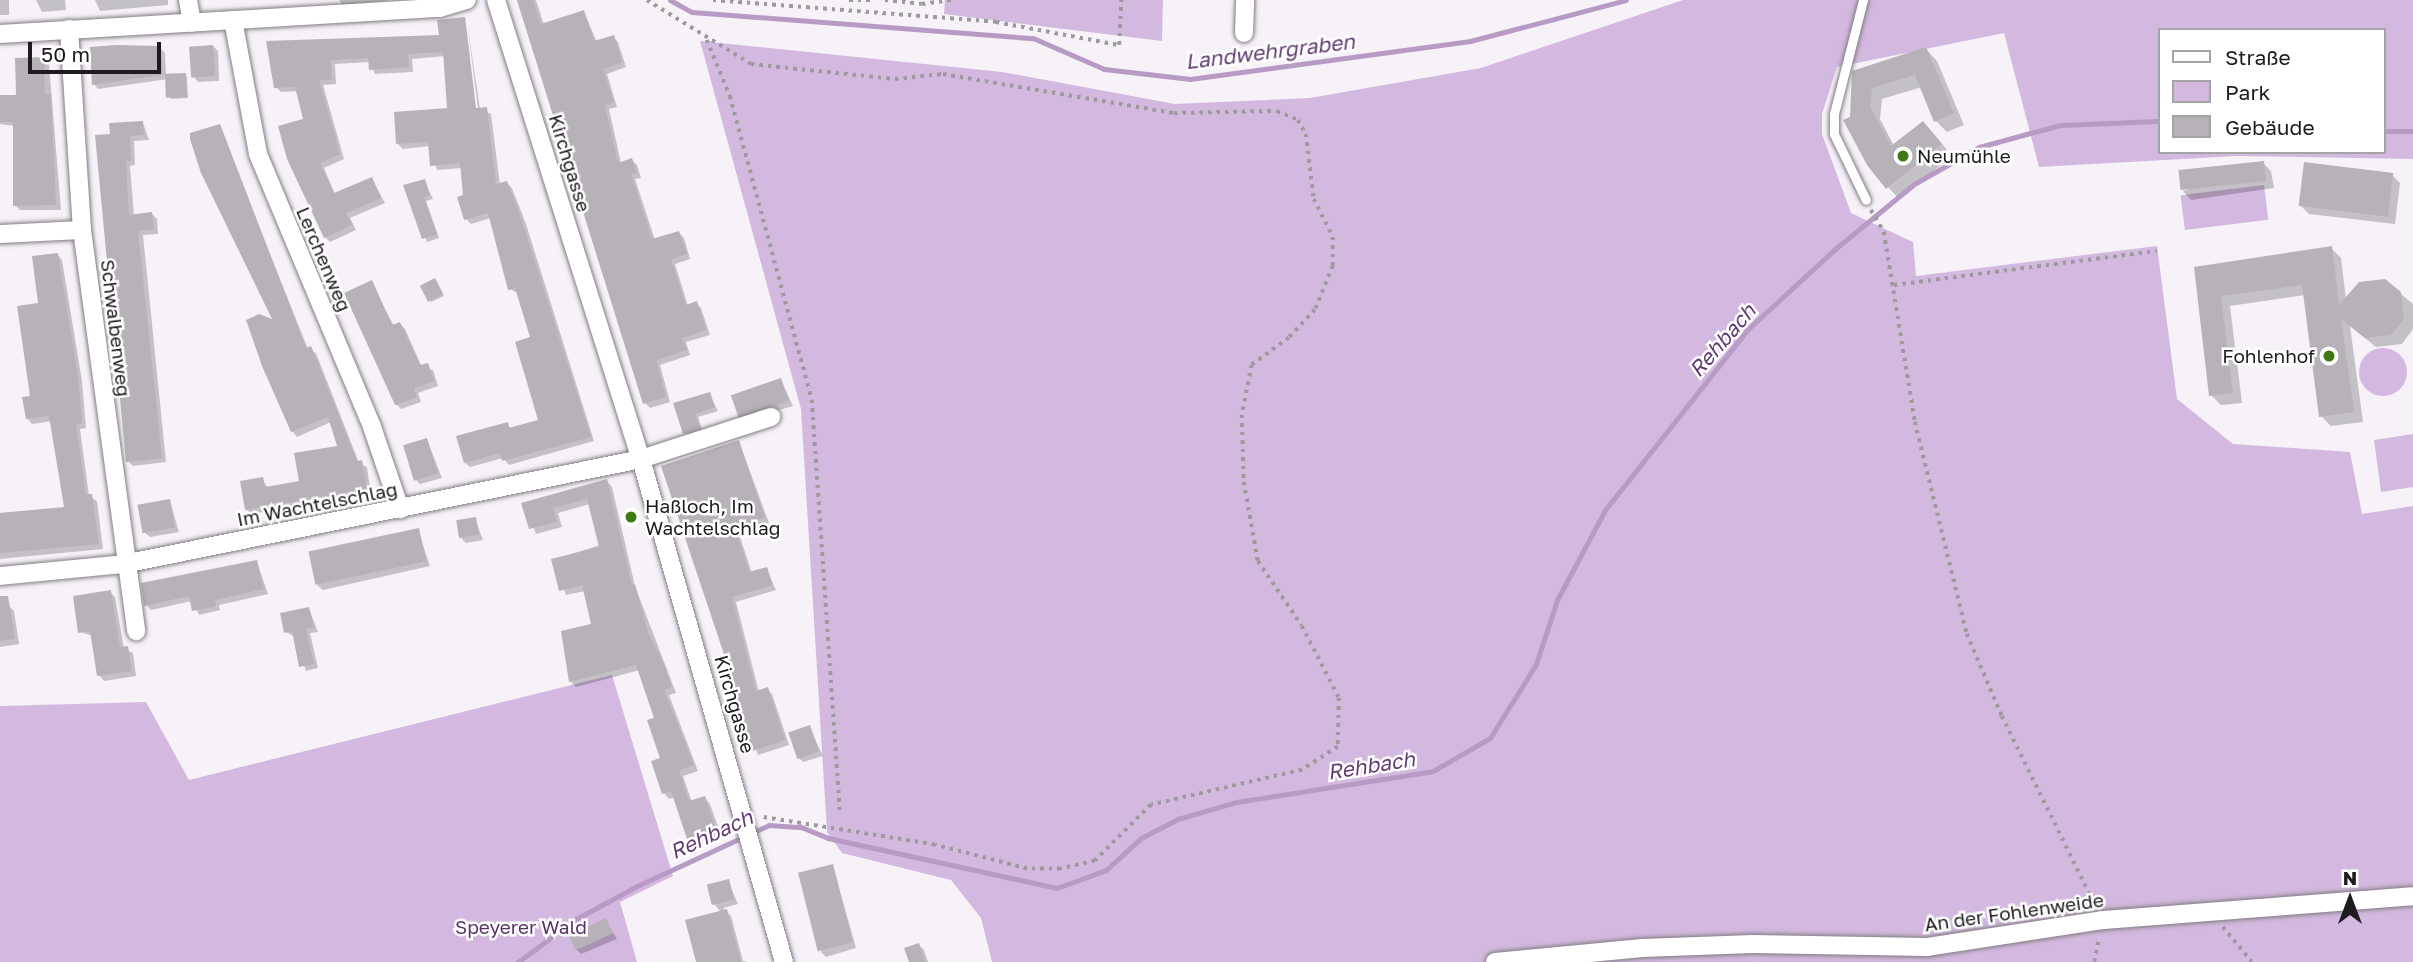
<!DOCTYPE html>
<meta charset="utf-8">
<style>
body{margin:0}
#map{position:relative;width:2413px;height:962px;overflow:hidden;background:#f6f2f8;font-family:"Golos Text",sans-serif}
div>[style]{position:absolute}
.green>*{inset:0;background:#d3b9df;transform-origin:0 0}
.round{border-radius:50%}
.shadow>*{inset:0;background:#0003;transform-origin:0 0}
.stream>*{height:5px;margin:-2.5px;padding:0 2.5px;transform-origin:2.5px;border-radius:2.5px;background:#b89bc5}
.building>*{inset:0;background:#b6b2b8;transform-origin:0 0}
.path>*{height:3.5px;margin-top:-1.75px;transform-origin:0;background:repeating-linear-gradient(90deg,#9d9a9f 0 3.5px,transparent 0 8.5px)}
.roads{filter:drop-shadow(0 0 2px #817d82) drop-shadow(0 0 2px #817d82)}
.service>*{height:9px;margin:-4.5px;padding:0 4.5px;transform-origin:4.5px;border-radius:4.5px;background:#fff}
.minor>*{height:18px;margin:-9px;padding:0 9px;transform-origin:9px;border-radius:9px;background:#fff}
.dots>*{width:19px;height:19px;translate:-50% -50%;box-sizing:border-box;border:4px solid #fff;border-radius:50%}
span{translate:-50% -50%;white-space:nowrap;text-align:center;line-height:1.15;-webkit-text-stroke:5px #fff;paint-order:stroke}
.poi-label{font-size:19px;color:#1d1b1e}
.left{translate:0 -50%;text-align:left}
.right{translate:-100% -50%;text-align:right}
.street-label{font-size:19px;color:#1d1b1e}
.park-label{font-size:19px;color:#583268}
.water-label{font-size:21px;color:#633d73;font-style:italic}
.legend{position:absolute;left:2158px;top:28px;width:228px;height:126px;box-sizing:border-box;background:#fff;border:2px solid #a5a4a5;margin:0;padding:9px 12px;list-style:none;font-size:21px;color:#1d1b1e}
.legend li{display:flex;align-items:center;gap:14px;height:35px}
.legend b{width:35px;border:2px solid #a5a4a5}
.north{position:absolute;left:2315px;top:864px;width:70px;height:70px;-webkit-text-stroke:5px #fff;paint-order:stroke;rotate:0deg;font-size:19px;font-weight:700;line-height:28px;text-align:center;color:#1d1b1e}
.north::after{content:'';display:block;margin:auto;width:24px;height:32px;background:#1d1b1e;clip-path:polygon(50% 0,100% 100%,50% 72%,0 100%)}
.scale{position:absolute;left:28px;top:42px;width:133px;height:32px;box-sizing:border-box;border:4px solid #1d1b1e;border-top:0;padding-left:9px;font-size:21px;line-height:24px;white-space:nowrap;color:#1d1b1e;-webkit-text-stroke:5px #fff;paint-order:stroke}
</style>
<div id="map">
<div class="green">
<i style="clip-path:polygon(945px 0,1163px 0,1162px 41px,944px 14px)"></i>
<i style="clip-path:polygon(evenodd,1683px 0,2413px 0,2413px 159px,2237px 156px,2039px 167px,2004px 33px,1837px 67px,1822px 114px,1822px 134px,1851px 213px,1913px 242px,1916px 276px,2157px 246px,2177px 399px,2233px 444px,2350px 452px,2362px 514px,2413px 506px,2413px 962px,992px 962px,981px 918px,951px 880px,842px 853px,827px 832px,801px 409px,700px 41px,1002px 72px,1175px 104px,1310px 98px,1481px 68px,1683px 0,2159px 30px,2383px 30px,2383px 152px,2159px 152px,2159px 30px)"></i>
<i style="left:2264px;top:185px;width:35px;height:84px;rotate:83deg"></i>
<i class="round" style="left:2359px;top:348px;width:48px;height:48px"></i>
<i style="clip-path:polygon(2413px 434px,2413px 487px,2381px 492px,2374px 440px)"></i>
<i style="clip-path:polygon(612px 675px,673px 876px,620px 902px,637px 962px,0 962px,0 706px,146px 702px,189px 780px)"></i>
</div>
<div class="shadow">
<i style="left:0;top:0;width:9px;height:15px"></i>
<i style="clip-path:polygon(36px 0,65px 0,66px 10px,42px 12px)"></i>
<i style="clip-path:polygon(95px 0,168px 0,168px 5px,100px 11px)"></i>
<i style="clip-path:polygon(339px 0,386px 0,386px 1px,343px 5px)"></i>
<i style="clip-path:polygon(517px 0,536px 0,544px 25px,584px 12px,597px 42px,613px 37px,618px 42px,626px 67px,607px 74px,617px 107px,609px 109px,621px 163px,632px 160px,637px 165px,641px 178px,635px 179px,655px 240px,679px 233px,684px 238px,690px 259px,675px 264px,688px 306px,696px 303px,701px 308px,710px 335px,686px 342px,690px 355px,660px 365px,670px 402px,650px 408px,645px 403px)"></i>
<i style="clip-path:polygon(464px 19px,475px 117px,479px 116px,467px 22px,480px 109px,491px 114px,500px 185px,507px 183px,512px 188px,526px 224px,594px 441px,509px 465px,503px 458px,470px 467px,465px 463px,507px 424px,512px 429px,540px 421px,532px 338px,518px 293px,509px 289px,491px 218px,471px 224px,466px 219px,462px 168px,437px 170px,430px 146px,403px 149px,398px 144px,449px 110px,445px 56px,412px 59px,413px 72px,375px 74px,370px 62px,335px 64px,336px 84px,323px 85px,344px 159px,324px 168px,335px 194px,372px 179px,385px 203px,350px 218px,356px 230px,330px 242px,325px 237px,298px 91px,281px 92px,276px 87px,268px 43px,441px 36px)"></i>
<i style="clip-path:polygon(213px 46px,218px 51px,219px 81px,198px 82px,193px 76px)"></i>
<i style="clip-path:polygon(160px 48px,165px 53px,166px 76px,187px 77px,188px 98px,171px 99px,168px 79px,98px 89px,94px 84px)"></i>
<i style="clip-path:polygon(1926px 49px,1937px 61px,1964px 125px,1947px 132px,1936px 121px,1922px 87px,1882px 99px,1880px 119px,1894px 146px,1934px 134px,1952px 156px,1899px 199px,1888px 187px,1852px 118px,1854px 72px)"></i>
<i style="clip-path:polygon(44px 59px,49px 64px,61px 210px,20px 210px,15px 205px,15px 126px,0 124px,0 97px,18px 97px)"></i>
<i style="clip-path:polygon(143px 123px,149px 140px,134px 141px,135px 165px,130px 166px,134px 216px,152px 214px,157px 219px,158px 234px,143px 235px,166px 462px,133px 466px,128px 461px,112px 135px)"></i>
<i style="clip-path:polygon(219px 126px,308px 349px,316px 353px,359px 463px,367px 467px,371px 494px,251px 514px,246px 509px,262px 479px,268px 488px,301px 482px,339px 447px,331px 422px,297px 437px,292px 431px,275px 320px)"></i>
<i style="clip-path:polygon(2263px 163px,2271px 171px,2274px 188px,2191px 200px,2183px 191px)"></i>
<i style="clip-path:polygon(2392px 175px,2400px 183px,2395px 224px,2309px 214px,2301px 206px)"></i>
<i style="clip-path:polygon(424px 181px,433px 199px,426px 201px,439px 238px,427px 242px,406px 187px)"></i>
<i style="clip-path:polygon(2331px 248px,2341px 258px,2346px 299px,2385px 281px,2413px 304px,2413px 329px,2402px 344px,2376px 347px,2350px 326px,2363px 422px,2331px 426px,2321px 416px,2305px 295px,2230px 306px,2242px 403px,2221px 405px,2211px 395px,2196px 269px)"></i>
<i style="clip-path:polygon(57px 254px,62px 260px,82px 381px,86px 428px,80px 429px,89px 496px,97px 501px,103px 549px,0 559px,0 513px,66px 509px,53px 421px,32px 424px,27px 418px,40px 305px)"></i>
<i style="clip-path:polygon(371px 282px,394px 326px,400px 324px,405px 329px,422px 367px,433px 370px,438px 386px,418px 393px,421px 402px,401px 409px,396px 404px)"></i>
<i style="clip-path:polygon(437px 282px,444px 296px,431px 302px,422px 287px)"></i>
<i style="clip-path:polygon(781px 380px,793px 406px,744px 420px,738px 415px)"></i>
<i style="clip-path:polygon(709px 394px,718px 411px,698px 417px,703px 432px,688px 437px,675px 405px)"></i>
<i style="clip-path:polygon(427px 440px,442px 478px,420px 484px,415px 479px)"></i>
<i style="clip-path:polygon(739px 442px,769px 523px,738px 531px,752px 573px,766px 569px,776px 590px,736px 602px,759px 692px,767px 689px,772px 694px,789px 745px,758px 755px,664px 467px)"></i>
<i style="clip-path:polygon(607px 481px,612px 487px,635px 586px,676px 693px,669px 695px,698px 771px,683px 776px,692px 802px,705px 798px,710px 804px,721px 835px,694px 844px,675px 797px,669px 799px,664px 793px,656px 719px,640px 670px,576px 687px,571px 682px,563px 633px,594px 626px,585px 591px,566px 595px,553px 560px,600px 545px,590px 504px,558px 513px,562px 527px,536px 534px,524px 504px)"></i>
<i style="clip-path:polygon(170px 501px,179px 532px,150px 537px,144px 532px)"></i>
<i style="clip-path:polygon(475px 519px,483px 540px,466px 543px,461px 538px)"></i>
<i style="clip-path:polygon(418px 530px,430px 566px,323px 590px,317px 585px)"></i>
<i style="clip-path:polygon(257px 562px,268px 594px,219px 605px,220px 610px,199px 615px,192px 601px,151px 610px,146px 605px)"></i>
<i style="clip-path:polygon(110px 592px,115px 597px,124px 649px,133px 653px,136px 676px,104px 681px,99px 675px,93px 636px,80px 632px)"></i>
<i style="clip-path:polygon(9px 606px,14px 611px,19px 644px,0 647px,0 607px)"></i>
<i style="clip-path:polygon(309px 609px,318px 632px,310px 633px,318px 668px,306px 671px,295px 637px,286px 632px)"></i>
<i style="clip-path:polygon(809px 727px,823px 756px,803px 762px,798px 757px)"></i>
<i style="clip-path:polygon(833px 866px,856px 948px,826px 957px,821px 952px)"></i>
<i style="clip-path:polygon(728px 881px,738px 904px,723px 908px,731px 916px,743px 961px,748px 962px,717px 962px,721px 912px,714px 904px)"></i>
<i style="clip-path:polygon(605px 920px,617px 939px,581px 954px,576px 949px)"></i>
<i style="clip-path:polygon(919px 945px,924px 950px,928px 962px,911px 962px)"></i>
</div>
<div class="stream">
<i style="left:670px;top:0;width:25px;rotate:29deg"></i>
<i style="left:692px;top:12px;width:342px;rotate:4.4deg"></i>
<i style="left:1033px;top:38px;width:77px;rotate:23.6deg"></i>
<i style="left:1104px;top:69px;width:87px;rotate:6.6deg"></i>
<i style="left:1190px;top:79px;width:283px;rotate:-7.7deg"></i>
<i style="left:1470px;top:41px;width:161px;rotate:-14.7deg"></i>
<i style="left:2383px;top:131px;width:30px"></i>
<i style="left:518px;top:962px;width:72px;rotate:-36.6deg"></i>
<i style="left:576px;top:919px;width:69px;rotate:-28.4deg"></i>
<i style="left:637px;top:886px;width:145px;rotate:-24.8deg"></i>
<i style="left:769px;top:825px;width:32px;rotate:4deg"></i>
<i style="left:801px;top:827px;width:29px;rotate:22deg"></i>
<i style="left:828px;top:838px;width:234px;rotate:12.3deg"></i>
<i style="left:1057px;top:888px;width:52px;rotate:-20.2deg"></i>
<i style="left:1106px;top:870px;width:47px;rotate:-42.4deg"></i>
<i style="left:1141px;top:838px;width:42px;rotate:-27.2deg"></i>
<i style="left:1178px;top:819px;width:60px;rotate:-16.3deg"></i>
<i style="left:1236px;top:802px;width:199px;rotate:-8.9deg"></i>
<i style="left:1433px;top:771px;width:66px;rotate:-30.1deg"></i>
<i style="left:1490px;top:738px;width:87px;rotate:-58.1deg"></i>
<i style="left:1536px;top:664px;width:67px;rotate:-71.8deg"></i>
<i style="left:1557px;top:600px;width:102px;rotate:-61.9deg"></i>
<i style="left:1605px;top:510px;width:231px;rotate:-51.7deg"></i>
<i style="left:1748px;top:329px;width:118px;rotate:-42.6deg"></i>
<i style="left:1835px;top:249px;width:102px;rotate:-39.4deg"></i>
<i style="left:1914px;top:184px;width:75px;rotate:-29.6deg"></i>
<i style="left:1979px;top:147px;width:84px;rotate:-15.2deg"></i>
<i style="left:2060px;top:125px;width:99px;rotate:-2.3deg"></i>
</div>
<div class="building">
<i style="clip-path:polygon(517px 0,533px 0,541px 24px,584px 10px,594px 41px,614px 35px,622px 62px,603px 69px,614px 102px,605px 105px,618px 163px,632px 158px,637px 173px,631px 174px,652px 239px,679px 231px,687px 254px,671px 259px,686px 305px,697px 301px,706px 330px,682px 338px,687px 350px,656px 360px,666px 397px,643px 404px)"></i>
<i style="clip-path:polygon(465px 17px,476px 108px,487px 107px,496px 184px,507px 181px,521px 218px,591px 437px,502px 461px,500px 453px,464px 463px,456px 436px,508px 422px,509px 428px,538px 420px,515px 342px,530px 337px,515px 288px,508px 290px,488px 213px,464px 220px,457px 197px,463px 195px,460px 163px,430px 166px,428px 142px,396px 144px,394px 112px,447px 108px,443px 52px,408px 54px,409px 67px,369px 70px,368px 58px,331px 60px,332px 80px,319px 80px,340px 154px,320px 163px,334px 193px,372px 177px,381px 198px,346px 213px,352px 225px,324px 238px,287px 159px,278px 126px,303px 119px,295px 87px,274px 88px,266px 41px,439px 35px,437px 20px)"></i>
<i style="clip-path:polygon(116px 45px,161px 46px,162px 75px,92px 85px,90px 47px)"></i>
<i style="left:213px;top:45px;width:31px;height:24px;rotate:86deg"></i>
<i style="clip-path:polygon(1926px 47px,1954px 113px,1934px 122px,1915px 75px,1872px 88px,1870px 106px,1891px 146px,1923px 121px,1942px 144px,1886px 189px,1867px 165px,1843px 120px,1850px 117px,1852px 71px)"></i>
<i style="clip-path:polygon(44px 57px,45px 94px,51px 94px,56px 205px,13px 206px,13px 122px,0 122px,0 95px,16px 95px,15px 58px)"></i>
<i style="left:186px;top:73px;width:24px;height:21px;rotate:88deg"></i>
<i style="clip-path:polygon(143px 121px,144px 135px,130px 136px,131px 161px,126px 161px,129px 215px,152px 212px,154px 229px,138px 231px,162px 458px,126px 462px,95px 135px,110px 134px,109px 123px)"></i>
<i style="clip-path:polygon(220px 124px,306px 348px,311px 346px,357px 461px,362px 460px,367px 489px,245px 510px,240px 481px,263px 477px,265px 487px,299px 481px,294px 453px,337px 446px,328px 417px,291px 432px,262px 366px,246px 320px,259px 314px,272px 319px,201px 173px,190px 139px,190px 133px)"></i>
<i style="left:2264px;top:161px;width:20px;height:86px;rotate:84deg"></i>
<i style="left:2304px;top:162px;width:90px;height:44px;rotate:7deg"></i>
<i style="clip-path:polygon(425px 179px,430px 195px,424px 197px,437px 234px,422px 239px,403px 185px)"></i>
<i style="clip-path:polygon(2332px 246px,2339px 305px,2359px 282px,2385px 279px,2401px 292px,2404px 319px,2391px 335px,2365px 338px,2341px 319px,2354px 412px,2319px 417px,2302px 285px,2221px 296px,2233px 393px,2209px 396px,2194px 267px)"></i>
<i style="clip-path:polygon(58px 253px,78px 375px,82px 423px,76px 424px,86px 494px,92px 494px,99px 544px,0 553px,0 513px,64px 507px,49px 416px,26px 419px,22px 397px,30px 396px,17px 306px,38px 303px,32px 256px)"></i>
<i style="left:435px;top:278px;width:18px;height:17px;rotate:63deg"></i>
<i style="clip-path:polygon(372px 280px,392px 325px,400px 322px,420px 365px,428px 363px,434px 381px,414px 388px,417px 397px,395px 405px,344px 293px)"></i>
<i style="left:781px;top:378px;width:24px;height:53px;rotate:71deg"></i>
<i style="clip-path:polygon(710px 392px,715px 407px,695px 414px,700px 428px,683px 434px,673px 403px)"></i>
<i style="left:427px;top:438px;width:37px;height:25px;rotate:73deg"></i>
<i style="clip-path:polygon(739px 440px,765px 518px,735px 526px,749px 572px,767px 567px,773px 585px,732px 597px,756px 691px,768px 687px,785px 740px,752px 751px,735px 697px,738px 696px,661px 466px)"></i>
<i style="clip-path:polygon(607px 479px,632px 585px,635px 584px,648px 632px,664px 664px,672px 687px,664px 690px,694px 765px,679px 770px,689px 801px,705px 796px,716px 830px,687px 839px,671px 791px,662px 794px,651px 761px,660px 758px,647px 720px,654px 718px,636px 665px,569px 682px,561px 631px,591px 624px,582px 585px,559px 591px,551px 559px,599px 547px,587px 499px,553px 508px,557px 522px,529px 529px,521px 503px)"></i>
<i style="left:170px;top:499px;width:29px;height:33px;rotate:80deg"></i>
<i style="left:476px;top:517px;width:18px;height:20px;rotate:81deg"></i>
<i style="left:419px;top:528px;width:34px;height:113px;rotate:78deg"></i>
<i style="clip-path:polygon(257px 560px,264px 589px,215px 600px,216px 606px,192px 611px,189px 596px,144px 606px,141px 583px)"></i>
<i style="clip-path:polygon(111px 590px,120px 647px,128px 646px,132px 671px,97px 676px,90px 631px,78px 633px,73px 596px)"></i>
<i style="clip-path:polygon(0 596px,8px 596px,15px 639px,0 641px)"></i>
<i style="clip-path:polygon(309px 607px,314px 627px,306px 629px,314px 664px,299px 667px,292px 631px,284px 633px,280px 613px)"></i>
<i style="left:810px;top:725px;width:28px;height:23px;rotate:71deg"></i>
<i style="left:833px;top:864px;width:81px;height:36px;rotate:76deg"></i>
<i style="left:729px;top:879px;width:21px;height:23px;rotate:76deg"></i>
<i style="clip-path:polygon(727px 909px,741px 962px,696px 962px,685px 920px)"></i>
<i style="left:606px;top:918px;width:17px;height:41px;rotate:66deg"></i>
<i style="clip-path:polygon(919px 943px,925px 962px,909px 962px,904px 948px)"></i>
</div>
<div class="path">
<i style="left:647px;top:0;width:122px;rotate:31.6deg"></i>
<i style="left:751px;top:64px;width:145px;rotate:5.9deg"></i>
<i style="left:895px;top:79px;width:48px;rotate:-5.9deg"></i>
<i style="left:943px;top:74px;width:234px;rotate:9.6deg"></i>
<i style="left:1174px;top:113px;width:103px;rotate:-1.1deg"></i>
<i style="left:1277px;top:111px;width:23px;rotate:23deg"></i>
<i style="left:1298px;top:120px;width:16px;rotate:60deg"></i>
<i style="left:1306px;top:134px;width:65px;rotate:83deg"></i>
<i style="left:1314px;top:199px;width:42px;rotate:63.4deg"></i>
<i style="left:1333px;top:237px;width:29px;rotate:90deg"></i>
<i style="left:1333px;top:266px;width:48px;rotate:112.2deg"></i>
<i style="left:1315px;top:310px;width:38px;rotate:133deg"></i>
<i style="left:1289px;top:338px;width:46px;rotate:143.9deg"></i>
<i style="left:1252px;top:365px;width:51px;rotate:101.3deg"></i>
<i style="left:1242px;top:415px;width:67px;rotate:88.3deg"></i>
<i style="left:1244px;top:482px;width:80px;rotate:80deg"></i>
<i style="left:1258px;top:561px;width:78px;rotate:55.9deg"></i>
<i style="left:1302px;top:626px;width:81px;rotate:62.8deg"></i>
<i style="left:1339px;top:698px;width:49px;rotate:91.2deg"></i>
<i style="left:1338px;top:747px;width:43px;rotate:147.4deg"></i>
<i style="left:1302px;top:770px;width:155px;rotate:166.9deg"></i>
<i style="left:1151px;top:805px;width:79px;rotate:135deg"></i>
<i style="left:1095px;top:861px;width:35px;rotate:167deg"></i>
<i style="left:1061px;top:869px;width:34px;rotate:180deg"></i>
<i style="left:1027px;top:869px;width:95px;rotate:-165.4deg"></i>
<i style="left:935px;top:845px;width:176px;rotate:-170.9deg"></i>
<i style="left:713px;top:0;width:284px;rotate:4.4deg"></i>
<i style="left:996px;top:22px;width:125px;rotate:10.6deg"></i>
<i style="left:1119px;top:45px;width:45px;rotate:-87.5deg"></i>
<i style="left:849px;top:0;width:24px"></i>
<i style="left:885px;top:0;width:37px;rotate:6deg"></i>
<i style="left:922px;top:4px;width:29px;rotate:-8deg"></i>
<i style="left:707px;top:40px;width:61px;rotate:67.7deg"></i>
<i style="left:730px;top:96px;width:315px;rotate:74.9deg"></i>
<i style="left:812px;top:400px;width:411px;rotate:86.1deg"></i>
<i style="left:1871px;top:210px;width:26px;rotate:59deg"></i>
<i style="left:1884px;top:232px;width:193px;rotate:80.7deg"></i>
<i style="left:1915px;top:422px;width:218px;rotate:76.2deg"></i>
<i style="left:1967px;top:634px;width:89px;rotate:66.9deg"></i>
<i style="left:2002px;top:716px;width:208px;rotate:63.8deg"></i>
<i style="left:1894px;top:285px;width:265px;rotate:-7.4deg"></i>
<i style="left:2223px;top:927px;width:45px;rotate:50.4deg"></i>
<i style="left:2094px;top:962px;width:25px;rotate:-79deg"></i>
</div>
<div class="roads">
<div class="service">
<i style="left:1863px;top:0;width:118px;rotate:104.3deg"></i>
<i style="left:1834px;top:114px;width:20px;rotate:90deg"></i>
<i style="left:1834px;top:134px;width:73px;rotate:64.1deg"></i>
</div>
<div class="minor">
<i style="left:188px;top:0;width:23px;rotate:80deg"></i>
<i style="left:496px;top:0;width:481px;rotate:72.5deg"></i>
<i style="left:641px;top:459px;width:523px;rotate:74.13deg"></i>
<i style="left:233px;top:20px;width:136px;rotate:79.4deg"></i>
<i style="left:258px;top:154px;width:296px;rotate:67.3deg"></i>
<i style="left:372px;top:427px;width:87px;rotate:71.1deg"></i>
<i style="left:69px;top:29px;width:201px;rotate:86.3deg"></i>
<i style="left:82px;top:230px;width:405px;rotate:82.3deg"></i>
<i style="left:1244px;top:33px;width:33px;rotate:-88deg"></i>
<i style="left:0;top:34px;width:441px;rotate:-3.4deg"></i>
<i style="left:440px;top:8px;width:28px;rotate:-17deg"></i>
<i style="left:0;top:234px;width:82px;rotate:-2.8deg"></i>
<i style="left:0;top:576px;width:125px;rotate:-5.5deg"></i>
<i style="left:124px;top:564px;width:528px;rotate:-11.48deg"></i>
<i style="left:641px;top:459px;width:137px;rotate:-17.9deg"></i>
<i style="left:1495px;top:962px;width:148px;rotate:-5.4deg"></i>
<i style="left:1642px;top:948px;width:111px;rotate:-2.1deg"></i>
<i style="left:1753px;top:944px;width:174px;rotate:1deg"></i>
<i style="left:1927px;top:947px;width:178px;rotate:-8.7deg"></i>
<i style="left:2103px;top:920px;width:311px;rotate:-4.4deg"></i>
</div>
</div>
<div class="dots">
<i style="left:1903px;top:156px;background:#3f7911"></i>
<i style="left:2329px;top:356px;background:#3f7911"></i>
<i style="left:631px;top:517px;background:#3f7911"></i>
</div>
<div class="poi-label">
<span class="left" style="left:1917px;top:156px">Neumühle</span>
<span class="right" style="left:2315px;top:356px">Fohlenhof</span>
<span class="left" style="left:645px;top:517px">Haßloch, Im<br>Wachtelschlag</span>
</div>
<div class="street-label">
<span style="left:570px;top:163px;rotate:73deg">Kirchgasse</span>
<span style="left:324px;top:259px;rotate:67deg">Lerchenweg</span>
<span style="left:116px;top:328px;rotate:83deg">Schwalbenweg</span>
<span style="left:317px;top:504px;rotate:-11deg">Im Wachtelschlag</span>
<span style="left:735px;top:704px;rotate:74deg">Kirchgasse</span>
<span style="left:2014px;top:912px;rotate:-8deg">An der Fohlenweide</span>
</div>
<div class="park-label">
<span style="left:521px;top:927px">Speyerer Wald</span>
</div>
<div class="water-label">
<span style="left:1270px;top:51px;rotate:-7deg">Landwehrgraben</span>
<span style="left:1722px;top:340px;rotate:-49deg">Rehbach</span>
<span style="left:1371px;top:765px;rotate:-9deg">Rehbach</span>
<span style="left:711px;top:834px;rotate:-25deg">Rehbach</span>
</div>
<ul class="legend">
<li><b style="height:9px;background:#fff"></b>Straße</li>
<li><b style="height:19px;background:#d3b9df"></b>Park</li>
<li><b style="height:19px;background:#b6b2b8"></b>Gebäude</li>
</ul>
<div class="north">N</div>
<div class="scale">50 m</div>
</div>
